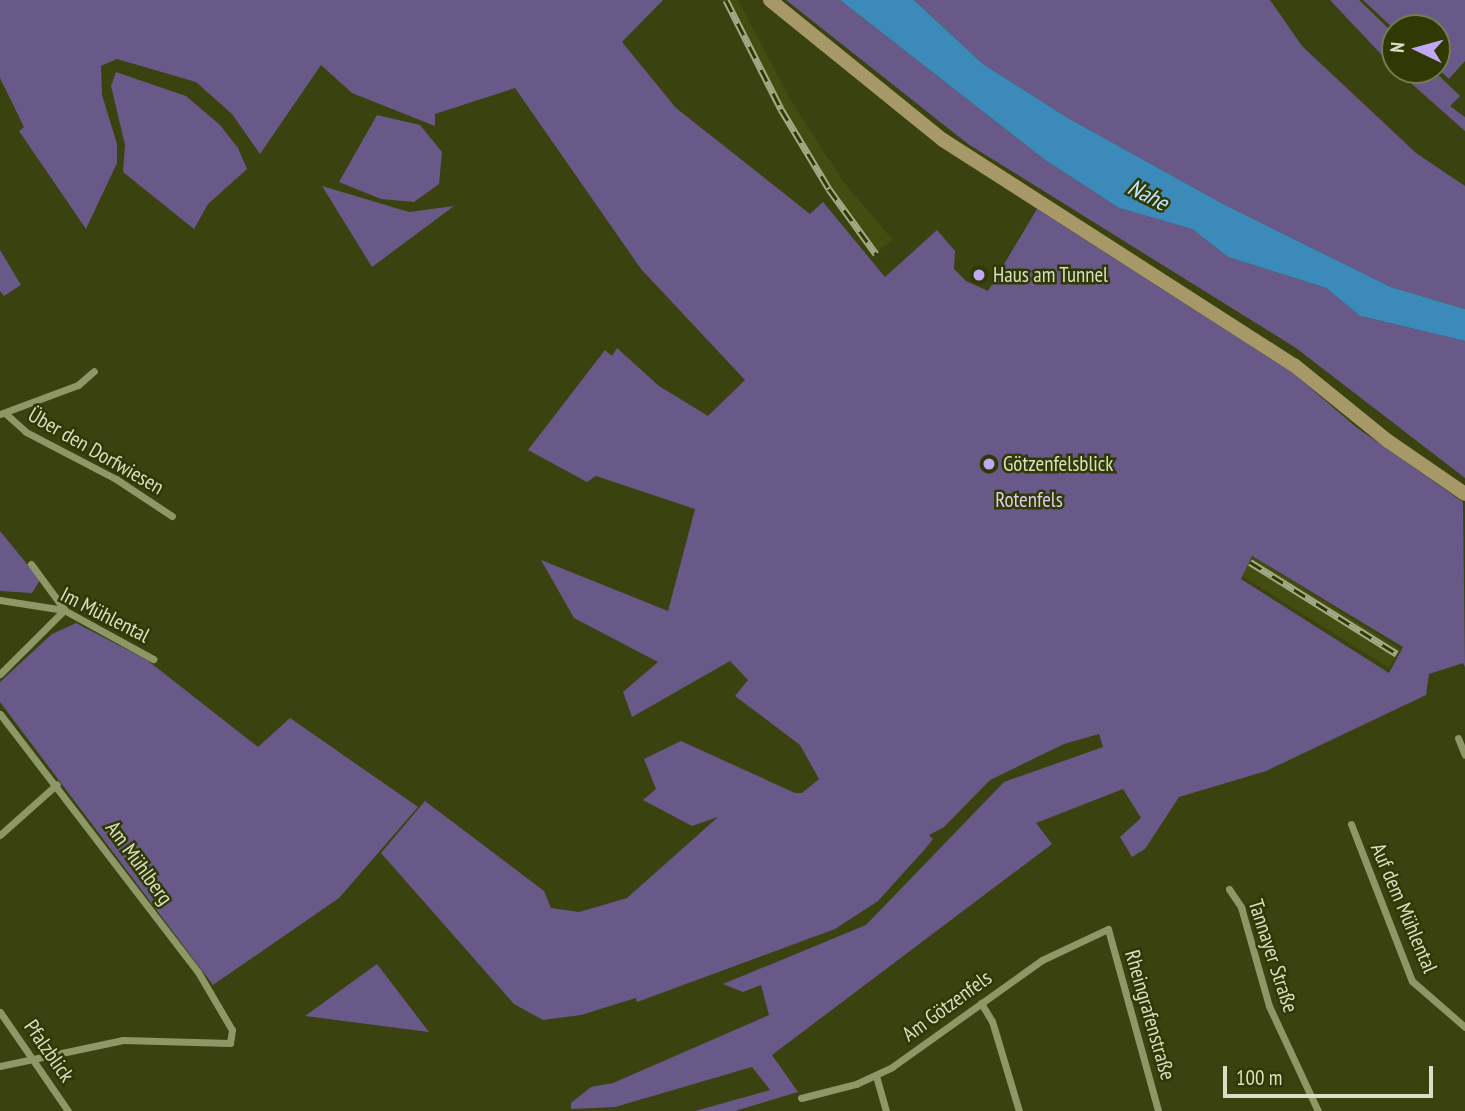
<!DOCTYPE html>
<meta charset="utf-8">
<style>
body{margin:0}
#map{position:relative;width:1465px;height:1111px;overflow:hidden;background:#3a4210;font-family:"PT Sans Narrow",sans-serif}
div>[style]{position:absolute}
.built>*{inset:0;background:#434c11;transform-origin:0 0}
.green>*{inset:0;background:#685988}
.water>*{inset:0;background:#3c8ab9}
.street>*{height:7px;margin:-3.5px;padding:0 3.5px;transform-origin:3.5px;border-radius:3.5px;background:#8e9866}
.secondary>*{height:14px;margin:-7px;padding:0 7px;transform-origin:7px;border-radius:7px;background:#a69967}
.rail>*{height:7px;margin-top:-3.5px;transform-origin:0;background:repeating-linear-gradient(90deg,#303803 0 13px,#a4ab88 0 26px);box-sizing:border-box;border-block:2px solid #a4ab88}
.dots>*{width:19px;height:19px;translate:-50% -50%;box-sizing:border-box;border:4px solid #303803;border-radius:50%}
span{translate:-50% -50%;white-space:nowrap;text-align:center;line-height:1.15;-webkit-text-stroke:5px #303803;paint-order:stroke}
.poi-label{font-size:21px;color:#d9dfc5}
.left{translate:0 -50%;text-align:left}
.street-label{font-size:21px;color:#d9dfc5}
.park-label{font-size:21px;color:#d8cef4}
.water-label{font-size:23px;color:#bfe5ff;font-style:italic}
.north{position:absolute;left:1381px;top:14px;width:70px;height:70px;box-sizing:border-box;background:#303803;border:2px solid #747b51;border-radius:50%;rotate:275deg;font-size:19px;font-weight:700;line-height:28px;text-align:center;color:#d9dfc5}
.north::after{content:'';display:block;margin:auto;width:24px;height:32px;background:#bfa8f4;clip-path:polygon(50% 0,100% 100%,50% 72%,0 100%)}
.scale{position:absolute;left:1223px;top:1066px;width:210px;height:32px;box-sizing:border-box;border:4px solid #d9dfc5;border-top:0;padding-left:9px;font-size:21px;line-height:24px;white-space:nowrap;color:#d9dfc5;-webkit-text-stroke:5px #303803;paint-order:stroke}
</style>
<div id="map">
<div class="built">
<i style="clip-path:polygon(722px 0,738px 0,791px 101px,844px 183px,893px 240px,872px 256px,779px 115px)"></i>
<i style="left:1253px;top:557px;width:174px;height:22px;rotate:32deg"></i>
</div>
<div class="green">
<i style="clip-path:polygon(evenodd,0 0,663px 0,622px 42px,676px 108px,810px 214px,823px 202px,885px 277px,937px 230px,955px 251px,954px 269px,966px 281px,988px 291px,1037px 209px,1293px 373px,1356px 427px,1463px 502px,1465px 667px,1463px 663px,1429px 674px,1426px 695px,1266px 771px,1179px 797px,1145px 849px,1132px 857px,1120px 837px,1141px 818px,1123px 789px,1036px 823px,1052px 844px,772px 1055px,798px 1092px,735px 1111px,695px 1111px,770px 1090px,752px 1067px,615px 1107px,571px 1109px,571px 1103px,591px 1087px,613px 1083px,769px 1015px,761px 985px,743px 992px,723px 984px,866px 925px,1004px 782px,1103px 747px,1099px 734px,1064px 744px,990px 780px,944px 827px,929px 835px,933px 839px,925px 849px,878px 901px,835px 929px,637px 1002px,636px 998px,581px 1015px,543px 1020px,514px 1004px,381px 853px,425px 801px,544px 891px,551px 908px,579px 912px,627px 898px,718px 817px,692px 826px,643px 800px,656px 789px,644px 759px,681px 741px,795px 793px,802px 793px,819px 779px,800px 745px,735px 696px,748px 680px,730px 661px,632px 717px,623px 692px,658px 662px,574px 618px,541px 560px,668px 611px,695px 509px,596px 476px,587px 482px,528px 450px,605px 350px,612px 356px,617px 348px,659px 386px,708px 416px,745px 380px,641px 269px,515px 88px,435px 114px,435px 126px,352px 93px,321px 65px,260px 154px,232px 114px,196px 82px,117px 59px,101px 66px,102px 95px,117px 144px,117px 163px,86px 229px,19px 131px,24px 127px,0 78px,0 0,1252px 556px,1403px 647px,1389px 673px,1241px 579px,1252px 556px)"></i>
<i style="clip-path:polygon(786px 0,840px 0,1045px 160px,1119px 208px,1192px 229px,1228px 257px,1326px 288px,1360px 316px,1465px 341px,1465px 478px,1296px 348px,968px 144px)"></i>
<i style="clip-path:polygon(914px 0,1270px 0,1302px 46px,1416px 153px,1465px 186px,1465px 309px,1391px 287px,1225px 205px,1068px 118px,983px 64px)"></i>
<i style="clip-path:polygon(1330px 0,1359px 0,1395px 35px,1395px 69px)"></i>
<i style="clip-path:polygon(1363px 0,1465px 0,1465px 61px,1449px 79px,1437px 68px,1437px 28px,1395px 30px)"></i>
<i style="clip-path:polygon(1396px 70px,1433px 70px,1460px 96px,1450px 106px,1465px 117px,1465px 131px)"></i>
<i style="clip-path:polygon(116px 72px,186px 96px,220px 125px,238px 148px,247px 169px,208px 204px,194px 229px,123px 172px,125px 145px,111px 86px)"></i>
<i style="clip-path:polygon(377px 115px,420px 125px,442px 152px,439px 184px,414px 202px,381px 199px,339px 182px)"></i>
<i style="clip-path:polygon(322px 186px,409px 212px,454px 206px,372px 267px)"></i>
<i style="clip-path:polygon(0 250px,21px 285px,4px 296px,0 291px)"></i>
<i style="clip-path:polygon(0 531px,40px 580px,32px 593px,0 591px)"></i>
<i style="clip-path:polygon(76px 623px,147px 660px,258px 747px,290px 718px,418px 807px,339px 898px,213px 985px,0 702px,0 682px,52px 634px)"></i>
<i style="clip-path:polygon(377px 964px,429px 1032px,305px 1016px)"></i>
</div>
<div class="water">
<i style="clip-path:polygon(840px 0,914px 0,983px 64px,1068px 118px,1225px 205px,1391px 287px,1465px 309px,1465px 341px,1360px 316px,1326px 288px,1228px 257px,1192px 229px,1119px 208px,1045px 160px)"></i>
</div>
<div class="street">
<i style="left:5px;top:413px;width:28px;rotate:42deg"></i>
<i style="left:26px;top:432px;width:102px;rotate:27.6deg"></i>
<i style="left:116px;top:479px;width:67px;rotate:33.5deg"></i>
<i style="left:0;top:414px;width:83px;rotate:-20.4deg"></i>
<i style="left:78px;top:385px;width:21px;rotate:-41deg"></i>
<i style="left:31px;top:564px;width:56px;rotate:53.7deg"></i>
<i style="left:0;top:600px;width:65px;rotate:8.9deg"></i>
<i style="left:64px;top:610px;width:102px;rotate:28.8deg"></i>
<i style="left:0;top:674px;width:91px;rotate:-45deg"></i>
<i style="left:0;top:714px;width:325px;rotate:52.5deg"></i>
<i style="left:198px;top:972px;width:67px;rotate:59.6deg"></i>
<i style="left:232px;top:1030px;width:13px;rotate:99deg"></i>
<i style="left:230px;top:1043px;width:107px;rotate:-178.4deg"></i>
<i style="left:123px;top:1040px;width:126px;rotate:168.1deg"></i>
<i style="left:1458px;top:738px;width:18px;rotate:68deg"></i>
<i style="left:1351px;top:824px;width:168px;rotate:68.8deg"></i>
<i style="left:1412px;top:981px;width:70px;rotate:41deg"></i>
<i style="left:0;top:835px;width:76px;rotate:-41.8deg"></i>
<i style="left:1229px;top:889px;width:22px;rotate:56deg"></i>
<i style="left:1241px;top:907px;width:103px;rotate:74.2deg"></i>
<i style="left:1269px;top:1006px;width:116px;rotate:65deg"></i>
<i style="left:981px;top:1003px;width:21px;rotate:59deg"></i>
<i style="left:992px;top:1021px;width:94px;rotate:73.3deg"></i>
<i style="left:0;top:1012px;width:120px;rotate:55.5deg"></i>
<i style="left:876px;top:1076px;width:36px;rotate:74deg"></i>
<i style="left:801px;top:1098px;width:57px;rotate:-14.3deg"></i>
<i style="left:856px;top:1084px;width:40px;rotate:-25deg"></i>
<i style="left:892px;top:1067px;width:184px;rotate:-35.5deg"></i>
<i style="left:1042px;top:960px;width:73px;rotate:-25.2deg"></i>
<i style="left:1108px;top:929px;width:189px;rotate:74.6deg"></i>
</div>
<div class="secondary">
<i style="left:770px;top:0;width:223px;rotate:39deg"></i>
<i style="left:943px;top:140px;width:417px;rotate:32.7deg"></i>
<i style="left:1294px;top:365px;width:121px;rotate:39deg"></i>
<i style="left:1388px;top:441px;width:93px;rotate:34.5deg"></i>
</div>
<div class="rail">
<i style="left:726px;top:0;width:122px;rotate:63.2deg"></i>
<i style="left:781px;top:109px;width:93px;rotate:59deg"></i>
<i style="left:829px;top:189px;width:80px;rotate:54.1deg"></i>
<i style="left:1250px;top:562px;width:173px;rotate:32deg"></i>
</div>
<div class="dots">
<i style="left:979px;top:275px;background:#bfa8f4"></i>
<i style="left:989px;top:464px;background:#bfa8f4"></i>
</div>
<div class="poi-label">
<span class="left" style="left:993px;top:275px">Haus am Tunnel</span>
<span class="left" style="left:1003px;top:464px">Götzenfelsblick</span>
</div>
<div class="street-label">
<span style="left:96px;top:451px;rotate:30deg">Über den Dorfwiesen</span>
<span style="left:105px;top:615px;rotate:27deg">Im Mühlental</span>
<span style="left:139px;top:863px;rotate:54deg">Am Mühlberg</span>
<span style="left:1404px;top:908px;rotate:67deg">Auf dem Mühlental</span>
<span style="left:1273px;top:956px;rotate:72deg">Tannayer Straße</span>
<span style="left:947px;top:1006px;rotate:-36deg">Am Götzenfels</span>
<span style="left:1150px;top:1015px;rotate:74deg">Rheingrafenstraße</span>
<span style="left:49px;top:1051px;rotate:55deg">Pfalzblick</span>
</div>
<div class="park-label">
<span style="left:1029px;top:500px">Rotenfels</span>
</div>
<div class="water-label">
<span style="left:1148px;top:195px;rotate:27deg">Nahe</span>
</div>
<div class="north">N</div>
<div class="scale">100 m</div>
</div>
